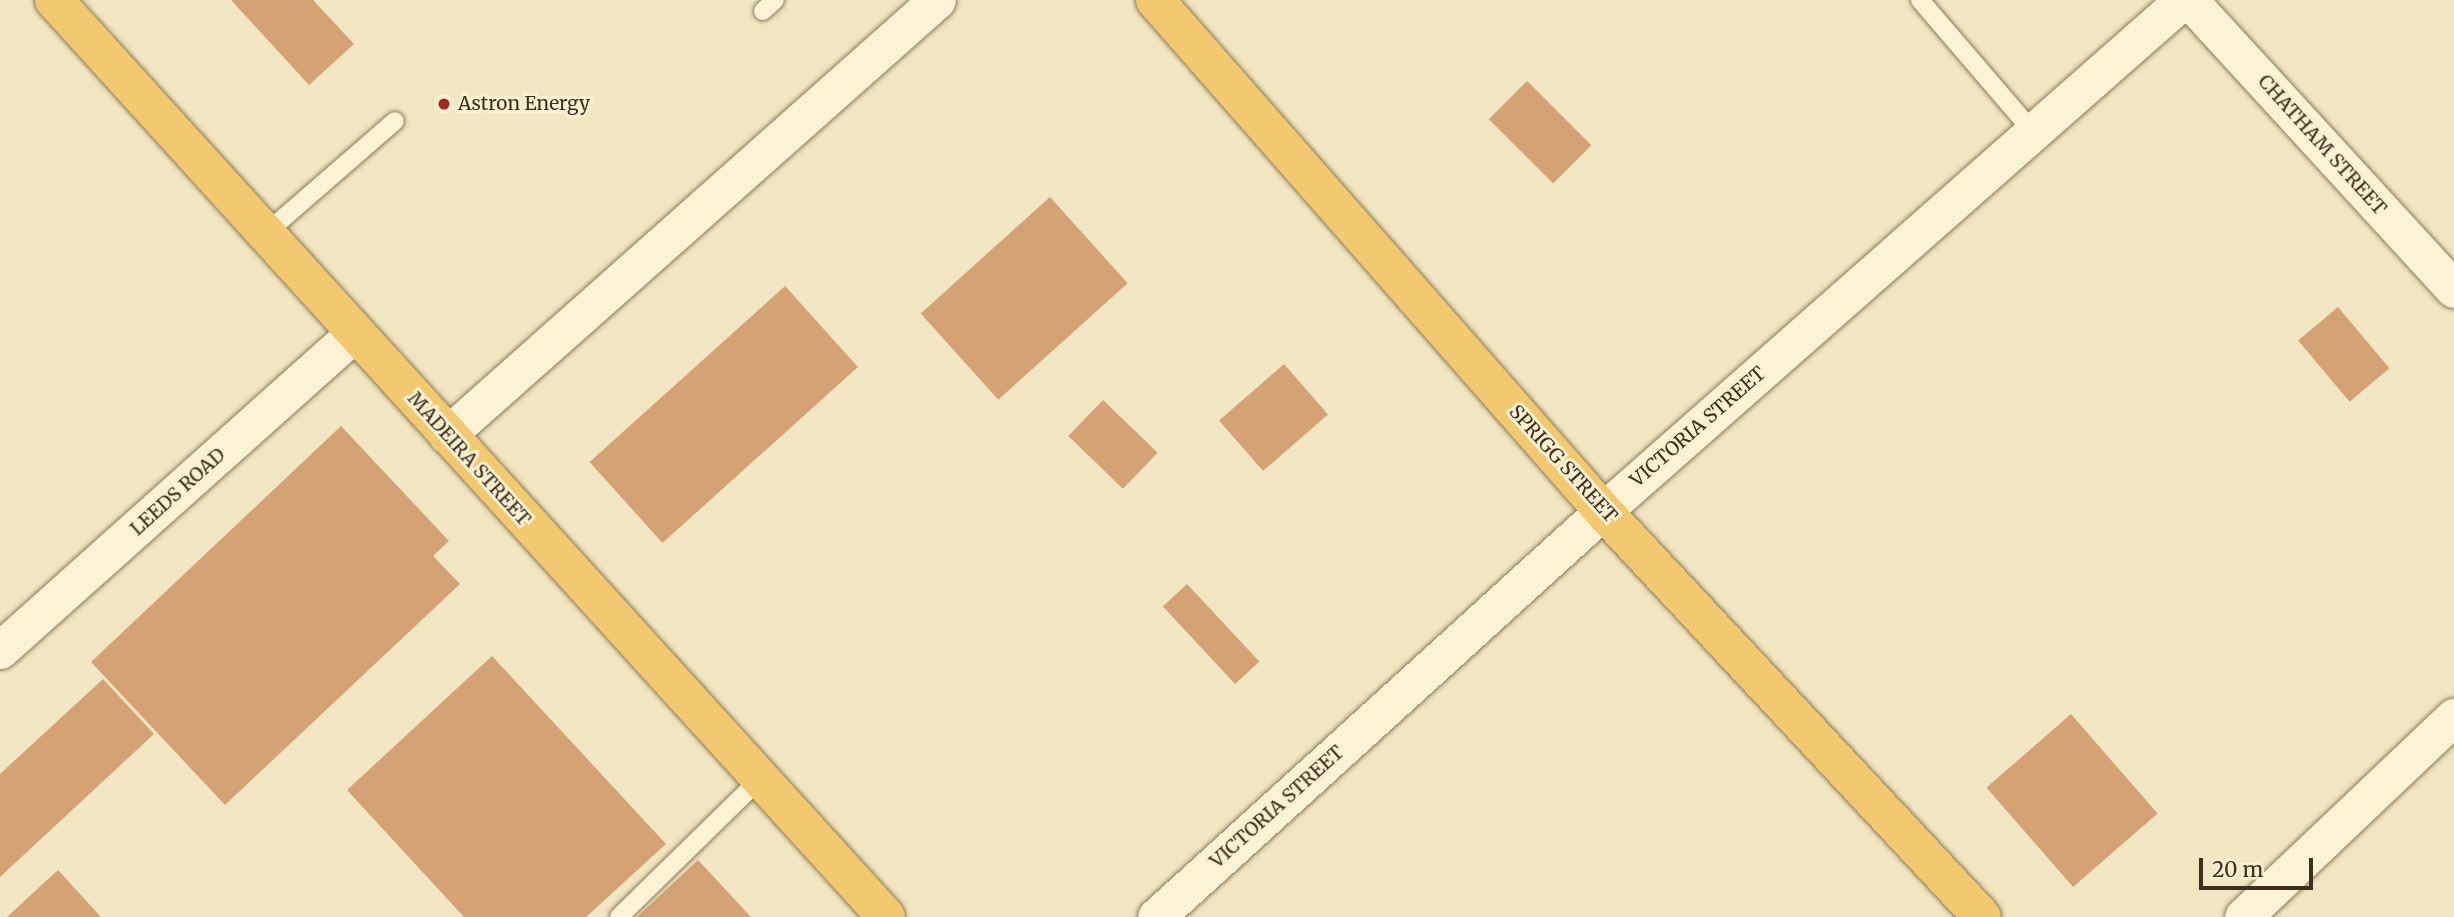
<!DOCTYPE html>
<style>
body{margin:0}
#map{position:relative;width:2454px;height:917px;overflow:hidden;background:#f2e7c2;font-family:Merriweather,serif}
div>[style]{position:absolute}
.building>*{inset:0;background:#d4a274;transform-origin:0 0}
.roads{filter:drop-shadow(0 0 2px #8f7857) drop-shadow(0 0 2px #8f7857)}
.service>*{height:18px;margin:-9px;padding:0 9px;transform-origin:9px;border-radius:9px;background:#fcf3d7}
.minor>*{height:37px;margin:-18.5px;padding:0 18.5px;transform-origin:18.5px;border-radius:18.5px;background:#fcf3d7}
.trunk>*{height:38px;margin:-19px;padding:0 19px;transform-origin:19px;border-radius:19px;background:#f2c870}
.dots>*{width:19px;height:19px;translate:-50% -50%;box-sizing:border-box;border:4px solid #f9f0d3;border-radius:50%}
span{translate:-50% -50%;white-space:nowrap;text-align:center;line-height:1.15;-webkit-text-stroke:6px #f9f0d3;paint-order:stroke}
.poi-label{font-size:19px;color:#3d2e1d}
.left{translate:0 -50%;text-align:left}
.street-label{font-size:19px;color:#3d2e1d}
.scale{position:absolute;left:2199px;top:858px;width:114px;height:32px;box-sizing:border-box;border:4px solid #3d2e1d;border-top:0;padding-left:9px;font-size:21px;line-height:24px;white-space:nowrap;color:#3d2e1d;-webkit-text-stroke:5px #f9f0d3;paint-order:stroke}
</style>
<div id="map">
<div class="building">
<i style="clip-path:polygon(231px 0,313px 0,354px 44px,309px 85px)"></i>
<i style="left:1527px;top:81px;width:91px;height:54px;rotate:45deg"></i>
<i style="left:1050px;top:197px;width:116px;height:174px;rotate:48deg"></i>
<i style="left:785px;top:286px;width:109px;height:263px;rotate:48deg"></i>
<i style="left:2338px;top:307px;width:80px;height:52px;rotate:50deg"></i>
<i style="left:1284px;top:364px;width:67px;height:86px;rotate:49deg"></i>
<i style="left:1103px;top:400px;width:76px;height:50px;rotate:44deg"></i>
<i style="clip-path:polygon(341px 426px,449px 541px,433px 556px,460px 584px,225px 805px,91px 662px)"></i>
<i style="left:1187px;top:584px;width:106px;height:33px;rotate:47deg"></i>
<i style="clip-path:polygon(492px 656px,666px 844px,586px 917px,464px 917px,347px 790px)"></i>
<i style="clip-path:polygon(103px 679px,154px 734px,0 877px,0 774px)"></i>
<i style="left:2071px;top:714px;width:132px;height:112px;rotate:49deg"></i>
<i style="clip-path:polygon(698px 860px,751px 917px,637px 917px)"></i>
<i style="clip-path:polygon(58px 870px,101px 917px,7px 917px)"></i>
</div>
<div class="roads">
<div class="service">
<i style="left:1920px;top:0;width:174px;rotate:49.4deg"></i>
<i style="left:763px;top:11px;width:16px;rotate:-43deg"></i>
<i style="left:265px;top:234px;width:172px;rotate:-41deg"></i>
<i style="left:619px;top:917px;width:197px;rotate:-44.4deg"></i>
</div>
<div class="minor">
<i style="left:2189px;top:0;width:392px;rotate:47.5deg"></i>
<i style="left:447px;top:435px;width:655px;rotate:-41.6deg"></i>
<i style="left:0;top:650px;width:476px;rotate:-41.8deg"></i>
<i style="left:1156px;top:917px;width:604px;rotate:-42.25deg"></i>
<i style="left:1603px;top:511px;width:773px;rotate:-41.38deg"></i>
<i style="left:2243px;top:917px;width:291px;rotate:-43.5deg"></i>
</div>
<div class="trunk">
<i style="left:54px;top:0;width:1238px;rotate:47.78deg"></i>
<i style="left:1155px;top:0;width:680px;rotate:48.76deg"></i>
<i style="left:1603px;top:511px;width:555px;rotate:46.97deg"></i>
</div>
</div>
<div class="dots">
<i style="left:444px;top:104px;background:#a42821"></i>
</div>
<div class="poi-label">
<span class="left" style="left:458px;top:104px">Astron Energy</span>
</div>
<div class="street-label">
<span style="left:2322px;top:145px;rotate:48deg">CHATHAM STREET</span>
<span style="left:1698px;top:427px;rotate:-41deg">VICTORIA STREET</span>
<span style="left:469px;top:459px;rotate:48deg">MADEIRA STREET</span>
<span style="left:1563px;top:464px;rotate:48deg">SPRIGG STREET</span>
<span style="left:178px;top:492px;rotate:-42deg">LEEDS ROAD</span>
<span style="left:1277px;top:807px;rotate:-42deg">VICTORIA STREET</span>
</div>
<div class="scale">20 m</div>
</div>
